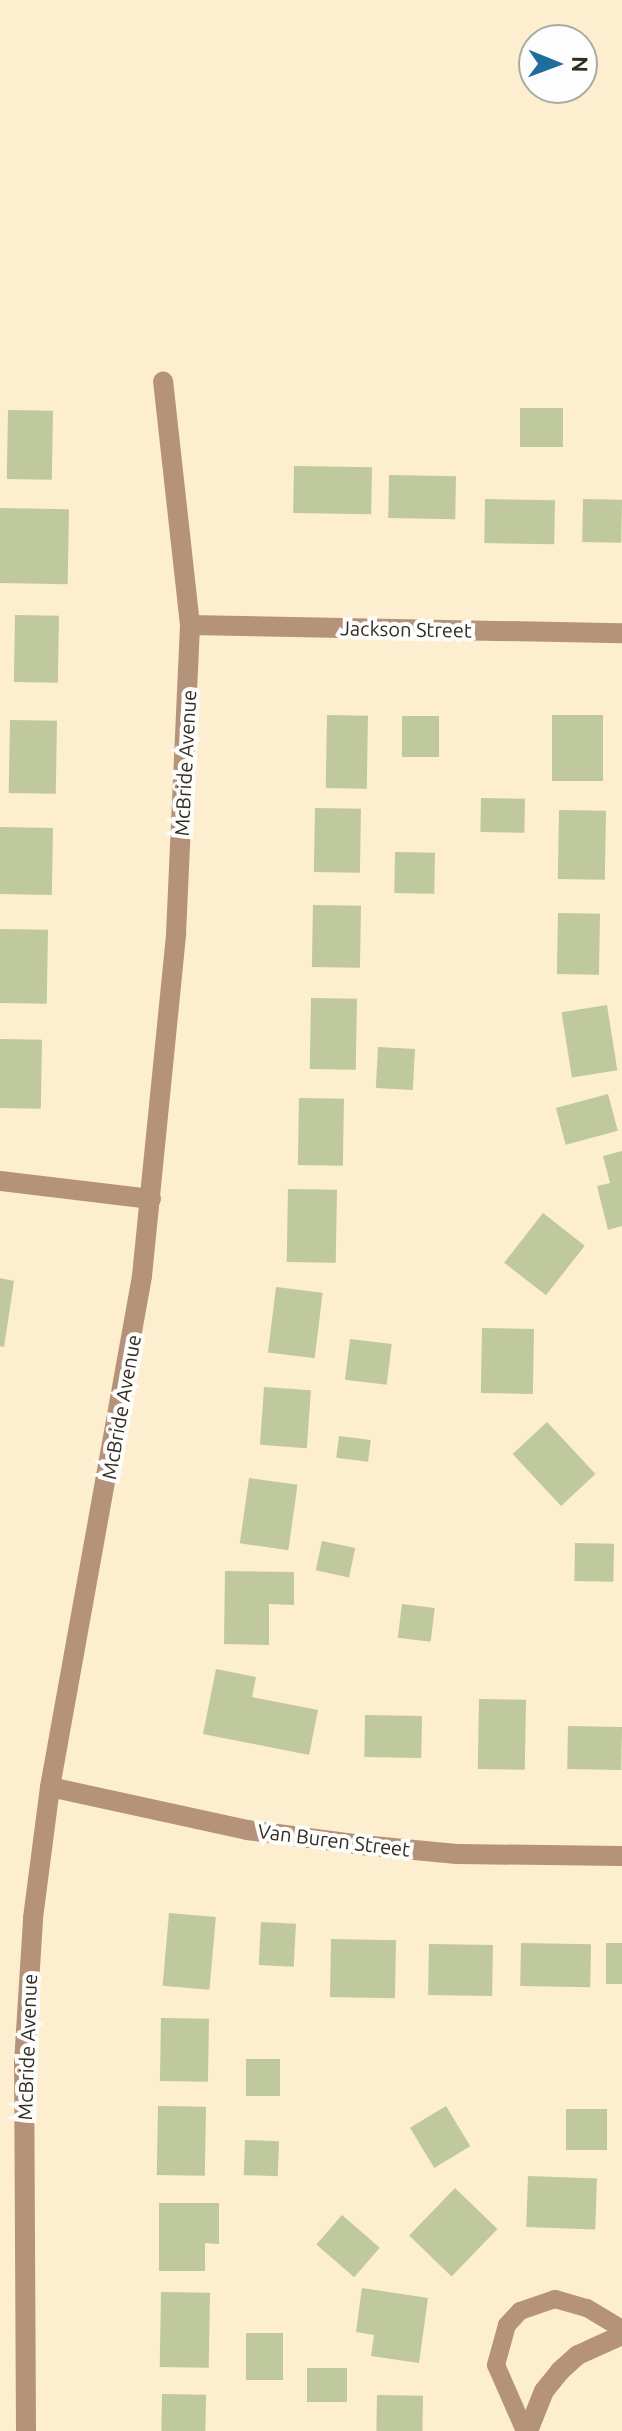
<!DOCTYPE html>
<style>
body{margin:0}
#map{position:relative;width:622px;height:2431px;overflow:hidden;background:#fceecf;font-family:Ubuntu,sans-serif}
div>[style]{position:absolute}
.building>*{inset:0;background:#bfc99d;transform-origin:0 0}
.lane>*{height:18px;margin:-9px;padding:0 9px;transform-origin:9px;border-radius:9px;background:#b5927a}
.street>*{height:20px;margin:-10px;padding:0 10px;transform-origin:10px;border-radius:10px;background:#b5927a}
span{translate:-50% -50%;white-space:nowrap;text-align:center;line-height:1.15;-webkit-text-stroke:8px #fdfdfd;paint-order:stroke}
.street-label{font-size:20px;color:#322d21}
.north{position:absolute;left:518px;top:24px;width:80px;height:80px;box-sizing:border-box;background:#fdfdfd;border:2px solid #acaaa5;border-radius:50%;rotate:91deg;font-size:22px;font-weight:700;line-height:32px;text-align:center;color:#322d21}
.north::after{content:'';display:block;margin:auto;width:28px;height:36px;background:#1e6d9f;clip-path:polygon(50% 0,100% 100%,50% 72%,0 100%)}
</style>
<div id="map">
<div class="building">
<i style="left:520px;top:408px;width:43px;height:39px"></i>
<i style="left:8px;top:410px;width:45px;height:69px;rotate:1deg"></i>
<i style="left:294px;top:466px;width:78px;height:47px;rotate:1deg"></i>
<i style="left:389px;top:475px;width:67px;height:43px;rotate:1deg"></i>
<i style="left:485px;top:499px;width:70px;height:44px;rotate:1deg"></i>
<i style="left:583px;top:499px;width:39px;height:43px;rotate:1deg"></i>
<i style="left:0;top:508px;width:69px;height:75px;rotate:1deg"></i>
<i style="left:15px;top:615px;width:44px;height:67px;rotate:1deg"></i>
<i style="left:327px;top:715px;width:41px;height:73px;rotate:1deg"></i>
<i style="left:552px;top:715px;width:51px;height:66px"></i>
<i style="left:402px;top:716px;width:37px;height:41px"></i>
<i style="left:10px;top:720px;width:47px;height:73px;rotate:1deg"></i>
<i style="left:481px;top:798px;width:44px;height:34px;rotate:1deg"></i>
<i style="left:315px;top:808px;width:46px;height:64px;rotate:1deg"></i>
<i style="left:559px;top:810px;width:47px;height:69px;rotate:1deg"></i>
<i style="left:0;top:827px;width:53px;height:67px;rotate:1deg"></i>
<i style="left:395px;top:852px;width:40px;height:41px;rotate:1deg"></i>
<i style="left:313px;top:905px;width:48px;height:62px;rotate:1deg"></i>
<i style="left:558px;top:913px;width:42px;height:61px;rotate:1deg"></i>
<i style="left:0;top:929px;width:48px;height:74px;rotate:1deg"></i>
<i style="left:311px;top:998px;width:46px;height:71px;rotate:1deg"></i>
<i style="left:607px;top:1005px;width:66px;height:46px;rotate:81deg"></i>
<i style="left:0;top:1039px;width:42px;height:69px;rotate:1deg"></i>
<i style="left:378px;top:1047px;width:37px;height:41px;rotate:3deg"></i>
<i style="left:608px;top:1094px;width:38px;height:54px;rotate:75deg"></i>
<i style="left:299px;top:1098px;width:45px;height:67px;rotate:1deg"></i>
<i style="clip-path:polygon(622px 1151px,622px 1226px,608px 1230px,597px 1186px,610px 1183px,603px 1156px)"></i>
<i style="left:288px;top:1189px;width:49px;height:73px;rotate:1deg"></i>
<i style="left:543px;top:1213px;width:53px;height:63px;rotate:38deg"></i>
<i style="clip-path:polygon(0 1278px,14px 1281px,4px 1347px,0 1346px)"></i>
<i style="left:276px;top:1287px;width:47px;height:66px;rotate:7deg"></i>
<i style="left:482px;top:1328px;width:52px;height:65px;rotate:1deg"></i>
<i style="left:350px;top:1339px;width:42px;height:41px;rotate:7deg"></i>
<i style="left:264px;top:1387px;width:47px;height:58px;rotate:4deg"></i>
<i style="left:547px;top:1422px;width:71px;height:47px;rotate:47deg"></i>
<i style="left:339px;top:1436px;width:32px;height:22px;rotate:7deg"></i>
<i style="left:249px;top:1478px;width:49px;height:66px;rotate:8deg"></i>
<i style="left:322px;top:1541px;width:34px;height:30px;rotate:12deg"></i>
<i style="left:575px;top:1543px;width:39px;height:38px;rotate:1deg"></i>
<i style="clip-path:polygon(225px 1571px,294px 1572px,294px 1605px,269px 1604px,269px 1645px,224px 1644px)"></i>
<i style="left:402px;top:1604px;width:33px;height:34px;rotate:7deg"></i>
<i style="clip-path:polygon(216px 1669px,256px 1677px,252px 1697px,318px 1710px,309px 1755px,203px 1734px)"></i>
<i style="left:479px;top:1699px;width:47px;height:70px;rotate:1deg"></i>
<i style="left:365px;top:1715px;width:57px;height:42px;rotate:1deg"></i>
<i style="left:568px;top:1726px;width:54px;height:43px;rotate:1deg"></i>
<i style="left:169px;top:1913px;width:47px;height:73px;rotate:5deg"></i>
<i style="left:261px;top:1922px;width:35px;height:43px;rotate:3deg"></i>
<i style="left:331px;top:1939px;width:65px;height:58px;rotate:1deg"></i>
<i style="left:521px;top:1943px;width:70px;height:43px;rotate:1deg"></i>
<i style="left:606px;top:1943px;width:16px;height:41px"></i>
<i style="left:429px;top:1944px;width:64px;height:51px;rotate:1deg"></i>
<i style="left:161px;top:2018px;width:48px;height:63px;rotate:1deg"></i>
<i style="left:246px;top:2059px;width:34px;height:37px"></i>
<i style="left:158px;top:2106px;width:48px;height:69px;rotate:1deg"></i>
<i style="left:446px;top:2106px;width:47px;height:42px;rotate:59deg"></i>
<i style="left:566px;top:2109px;width:41px;height:41px"></i>
<i style="left:245px;top:2140px;width:34px;height:35px;rotate:2deg"></i>
<i style="left:528px;top:2176px;width:69px;height:51px;rotate:2deg"></i>
<i style="left:455px;top:2188px;width:59px;height:66px;rotate:44deg"></i>
<i style="clip-path:polygon(159px 2203px,219px 2203px,219px 2244px,205px 2243px,205px 2271px,159px 2271px)"></i>
<i style="left:342px;top:2215px;width:50px;height:39px;rotate:41deg"></i>
<i style="clip-path:polygon(362px 2288px,428px 2298px,419px 2363px,371px 2356px,374px 2335px,356px 2332px)"></i>
<i style="left:161px;top:2292px;width:49px;height:75px;rotate:1deg"></i>
<i style="left:246px;top:2333px;width:37px;height:47px"></i>
<i style="left:307px;top:2368px;width:40px;height:34px"></i>
<i style="left:162px;top:2394px;width:44px;height:37px;rotate:1deg"></i>
<i style="left:377px;top:2395px;width:46px;height:36px;rotate:1deg"></i>
</div>
<div class="lane">
<i style="left:525px;top:2431px;width:72px;rotate:-113.7deg"></i>
<i style="left:496px;top:2365px;width:41px;rotate:-74.6deg"></i>
<i style="left:507px;top:2325px;width:19px;rotate:-47deg"></i>
<i style="left:520px;top:2311px;width:37px;rotate:-19deg"></i>
<i style="left:555px;top:2299px;width:33px;rotate:16deg"></i>
<i style="left:587px;top:2308px;width:41px;rotate:31deg"></i>
</div>
<div class="street">
<i style="left:190px;top:625px;width:432px;rotate:1.1deg"></i>
<i style="left:0;top:1181px;width:152px;rotate:6.8deg"></i>
<i style="left:50px;top:1787px;width:202px;rotate:12.3deg"></i>
<i style="left:247px;top:1830px;width:116px;rotate:7.4deg"></i>
<i style="left:362px;top:1845px;width:95px;rotate:5.4deg"></i>
<i style="left:457px;top:1854px;width:165px;rotate:0.7deg"></i>
<i style="left:26px;top:2431px;width:368px;rotate:-90.3deg"></i>
<i style="left:24px;top:2063px;width:145px;rotate:-86.4deg"></i>
<i style="left:33px;top:1918px;width:132px;rotate:-82.6deg"></i>
<i style="left:50px;top:1787px;width:519px;rotate:-79.79deg"></i>
<i style="left:142px;top:1276px;width:344px;rotate:-84.3deg"></i>
<i style="left:176px;top:934px;width:309px;rotate:-87.4deg"></i>
<i style="left:190px;top:625px;width:245px;rotate:-96.3deg"></i>
<i style="left:528px;top:2431px;width:43px;rotate:-68.2deg"></i>
<i style="left:544px;top:2391px;width:26px;rotate:-51deg"></i>
<i style="left:560px;top:2371px;width:24px;rotate:-42deg"></i>
<i style="left:578px;top:2355px;width:48px;rotate:-24.4deg"></i>
</div>
<div class="street-label">
<span style="left:406px;top:629px;rotate:1deg">Jackson Street</span>
<span style="left:185px;top:763px;rotate:-87deg">McBride Avenue</span>
<span style="left:121px;top:1407px;rotate:-80deg">McBride Avenue</span>
<span style="left:334px;top:1840px;rotate:7deg">Van Buren Street</span>
<span style="left:27px;top:2047px;rotate:-88deg">McBride Avenue</span>
</div>
<div class="north">N</div>
</div>
